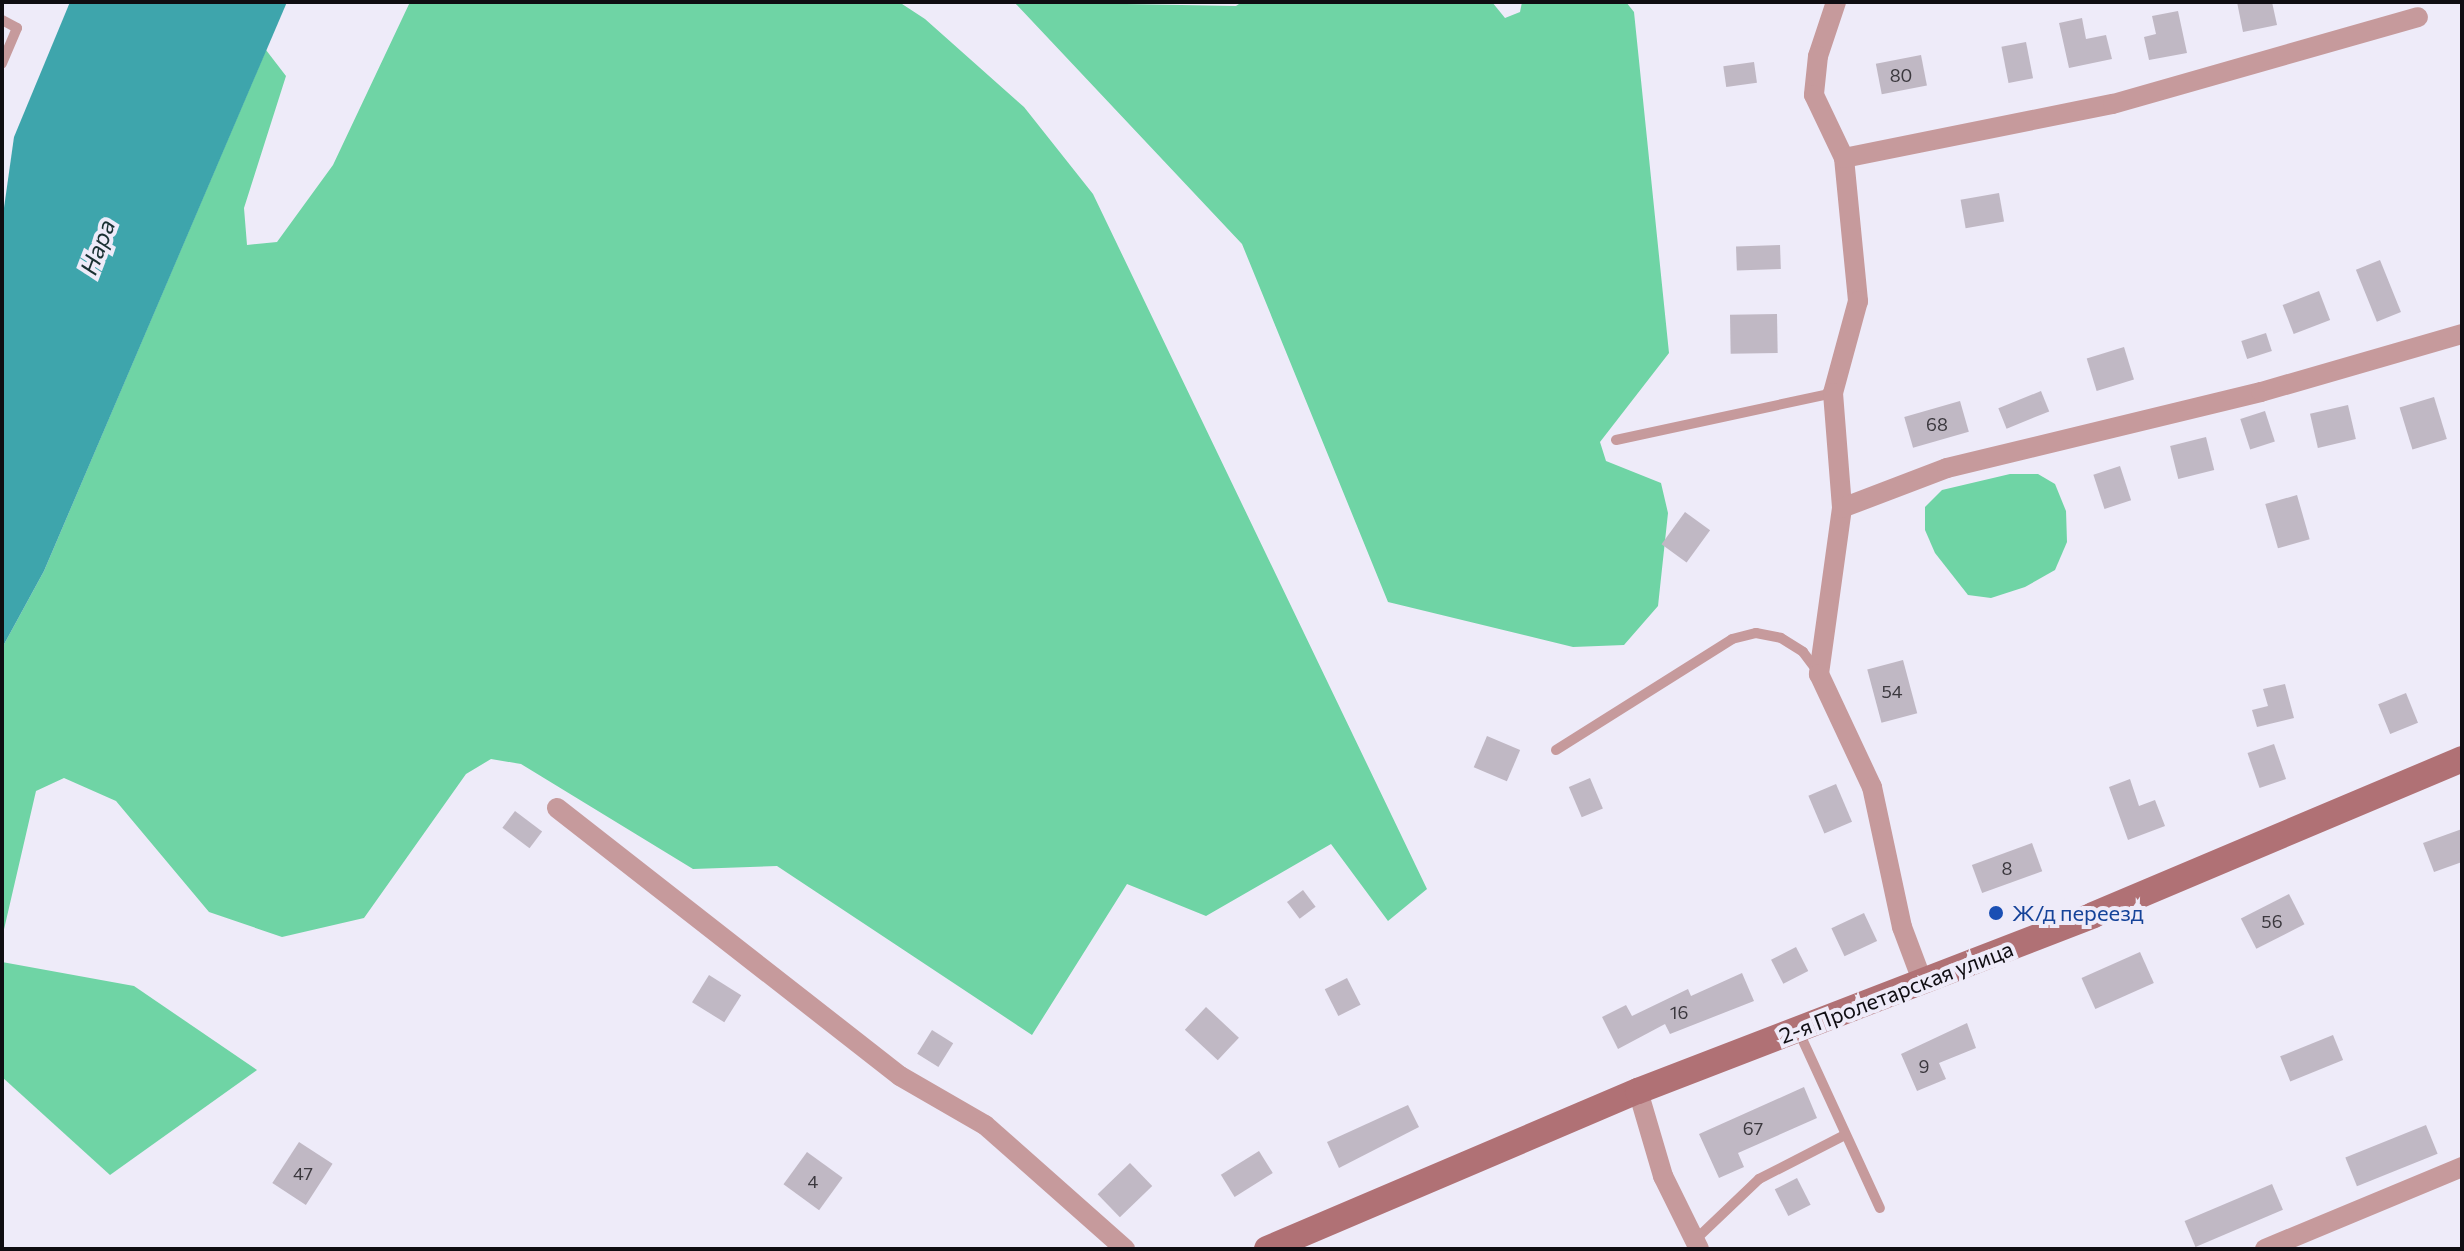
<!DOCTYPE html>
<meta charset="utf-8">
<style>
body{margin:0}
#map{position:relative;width:2464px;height:1251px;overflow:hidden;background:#eeebf9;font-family:Commissioner,sans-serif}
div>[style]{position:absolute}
.forest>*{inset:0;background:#6fd4a5}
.water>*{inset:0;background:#3ea5ac}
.building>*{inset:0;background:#c0b8c4;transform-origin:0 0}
.lane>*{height:10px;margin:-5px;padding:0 5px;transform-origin:5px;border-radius:5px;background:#c69a9c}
.street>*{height:20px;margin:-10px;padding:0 10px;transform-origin:10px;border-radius:10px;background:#c69a9c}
.secondary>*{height:26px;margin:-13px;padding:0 13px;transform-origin:13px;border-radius:13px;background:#b07175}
.dots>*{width:22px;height:22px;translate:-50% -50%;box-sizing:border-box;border:4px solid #eeebf9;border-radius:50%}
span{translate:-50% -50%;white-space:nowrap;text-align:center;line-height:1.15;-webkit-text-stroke:8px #eeebf9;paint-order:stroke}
.number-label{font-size:18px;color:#3b383e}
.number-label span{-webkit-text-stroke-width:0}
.transit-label{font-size:22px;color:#164399}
.left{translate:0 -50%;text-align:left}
.street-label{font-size:22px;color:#0f0d12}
.water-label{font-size:24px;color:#193032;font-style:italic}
.frame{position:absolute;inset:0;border:4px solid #0f0d12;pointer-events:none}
</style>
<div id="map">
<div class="forest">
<i style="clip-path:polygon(410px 2px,899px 2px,925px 19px,1024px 107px,1093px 194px,1427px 889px,1388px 921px,1331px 844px,1206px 916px,1127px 884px,1032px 1035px,777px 866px,693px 869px,521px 764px,491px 759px,466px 774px,364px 918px,282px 937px,209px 912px,116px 801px,64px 778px,36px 791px,2px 938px,2px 648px,44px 571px,266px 50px,286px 76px,244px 208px,247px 245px,277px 242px,333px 165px)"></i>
<i style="clip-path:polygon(1014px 2px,1236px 6px,1242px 2px,1492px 2px,1505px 18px,1520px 12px,1522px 2px,1626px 2px,1634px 12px,1669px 353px,1600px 442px,1606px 461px,1661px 483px,1668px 513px,1658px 606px,1624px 645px,1573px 647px,1388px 602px,1242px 244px)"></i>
<i style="clip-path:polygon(2010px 474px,2038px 474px,2055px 484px,2066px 511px,2067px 542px,2055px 570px,2025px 587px,1991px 598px,1968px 595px,1935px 553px,1925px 530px,1925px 507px,1942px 490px)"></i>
<i style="clip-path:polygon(2px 962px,134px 986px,257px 1070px,110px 1175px,2px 1077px)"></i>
</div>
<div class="water">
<i style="clip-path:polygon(70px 2px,287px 2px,44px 571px,2px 648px,2px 222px,14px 137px)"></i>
</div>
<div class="building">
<i style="clip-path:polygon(2237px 2px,2272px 2px,2277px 25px,2243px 32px)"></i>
<i style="clip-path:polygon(2178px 11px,2187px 53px,2149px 60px,2144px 37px,2156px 34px,2152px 16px)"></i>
<i style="clip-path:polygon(2082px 18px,2086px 39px,2106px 35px,2112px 59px,2069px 68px,2059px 23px)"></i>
<i style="left:2026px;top:42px;width:37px;height:25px;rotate:79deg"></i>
<i style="left:1921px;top:55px;width:31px;height:46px;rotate:79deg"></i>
<i style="left:1754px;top:62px;width:21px;height:31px;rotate:82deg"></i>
<i style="left:1999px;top:193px;width:29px;height:39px;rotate:80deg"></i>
<i style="left:1780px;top:245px;width:24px;height:44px;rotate:88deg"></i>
<i style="left:2380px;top:260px;width:56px;height:26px;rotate:68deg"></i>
<i style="left:2319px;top:291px;width:31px;height:39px;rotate:69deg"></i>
<i style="left:1777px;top:314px;width:39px;height:47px;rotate:89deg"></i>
<i style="left:2266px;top:333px;width:19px;height:26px;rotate:72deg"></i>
<i style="left:2124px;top:347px;width:34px;height:39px;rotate:73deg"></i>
<i style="left:2041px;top:391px;width:22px;height:46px;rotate:68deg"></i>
<i style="left:2434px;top:397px;width:44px;height:36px;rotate:73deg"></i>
<i style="left:1960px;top:401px;width:32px;height:58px;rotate:74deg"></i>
<i style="left:2348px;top:405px;width:35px;height:39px;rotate:77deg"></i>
<i style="left:2265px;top:411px;width:32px;height:26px;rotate:72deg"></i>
<i style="left:2206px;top:437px;width:34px;height:37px;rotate:76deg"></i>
<i style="left:2120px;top:466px;width:36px;height:28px;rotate:72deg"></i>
<i style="left:2297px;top:495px;width:46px;height:33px;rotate:74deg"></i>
<i style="left:1685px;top:512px;width:31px;height:40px;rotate:36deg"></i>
<i style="left:1903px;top:660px;width:55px;height:37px;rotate:75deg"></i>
<i style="clip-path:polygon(2285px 684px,2294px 718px,2257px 727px,2252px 710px,2268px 706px,2263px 689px)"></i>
<i style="left:2406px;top:693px;width:32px;height:30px;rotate:68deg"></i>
<i style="left:1487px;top:736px;width:36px;height:34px;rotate:23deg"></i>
<i style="left:2274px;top:744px;width:37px;height:28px;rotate:71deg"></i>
<i style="left:1590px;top:778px;width:33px;height:23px;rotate:67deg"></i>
<i style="clip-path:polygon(2130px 779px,2139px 806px,2155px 800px,2165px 826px,2128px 840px,2109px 787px)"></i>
<i style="left:1836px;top:784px;width:41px;height:30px;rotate:67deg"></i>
<i style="left:515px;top:811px;width:34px;height:21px;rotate:37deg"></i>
<i style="clip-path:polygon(2462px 829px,2462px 862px,2434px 872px,2423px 843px)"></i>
<i style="left:2032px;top:843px;width:30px;height:64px;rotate:70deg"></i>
<i style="left:1303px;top:890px;width:21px;height:20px;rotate:53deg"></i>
<i style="left:2289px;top:894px;width:34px;height:54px;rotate:63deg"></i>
<i style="left:1864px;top:913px;width:31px;height:36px;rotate:65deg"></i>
<i style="left:1796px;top:947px;width:27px;height:28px;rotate:63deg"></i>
<i style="left:2140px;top:952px;width:34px;height:64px;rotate:66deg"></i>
<i style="clip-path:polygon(1742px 973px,1754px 1001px,1670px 1034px,1665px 1024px,1618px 1049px,1602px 1017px,1626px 1005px,1632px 1016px,1688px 989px,1691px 996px)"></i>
<i style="left:709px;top:975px;width:38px;height:32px;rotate:32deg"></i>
<i style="left:1347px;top:978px;width:30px;height:25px;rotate:63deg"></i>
<i style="left:1206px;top:1007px;width:45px;height:31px;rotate:43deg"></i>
<i style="clip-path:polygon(1967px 1023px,1976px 1048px,1939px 1063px,1946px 1079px,1917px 1091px,1901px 1054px)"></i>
<i style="left:932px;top:1030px;width:25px;height:28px;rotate:32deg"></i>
<i style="left:2333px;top:1035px;width:27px;height:57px;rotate:68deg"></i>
<i style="clip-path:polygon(1804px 1087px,1817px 1118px,1738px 1153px,1744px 1167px,1719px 1178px,1699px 1134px)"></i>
<i style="clip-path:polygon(1408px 1105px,1419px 1127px,1339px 1168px,1327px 1142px)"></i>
<i style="left:2426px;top:1125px;width:31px;height:87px;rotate:68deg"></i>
<i style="left:299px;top:1142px;width:40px;height:49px;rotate:33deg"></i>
<i style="left:1259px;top:1151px;width:26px;height:45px;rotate:58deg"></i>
<i style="left:807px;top:1152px;width:44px;height:40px;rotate:36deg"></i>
<i style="left:1130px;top:1163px;width:32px;height:45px;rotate:46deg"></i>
<i style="left:1797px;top:1178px;width:30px;height:25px;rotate:63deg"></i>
<i style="left:2272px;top:1184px;width:28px;height:95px;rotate:67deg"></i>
</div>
<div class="lane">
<i style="left:2px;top:20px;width:17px;rotate:28deg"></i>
<i style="left:17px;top:28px;width:39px;rotate:113deg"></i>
<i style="left:1616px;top:440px;width:222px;rotate:-12.2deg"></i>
<i style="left:1556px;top:750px;width:208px;rotate:-32.2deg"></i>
<i style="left:1732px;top:639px;width:25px;rotate:-14deg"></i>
<i style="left:1756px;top:633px;width:25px;rotate:11deg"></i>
<i style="left:1781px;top:638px;width:26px;rotate:32deg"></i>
<i style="left:1803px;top:652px;width:25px;rotate:53deg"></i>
<i style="left:1798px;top:1030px;width:196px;rotate:65.3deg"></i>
<i style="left:1694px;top:1241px;width:90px;rotate:-43.6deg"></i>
<i style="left:1759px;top:1179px;width:97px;rotate:-27.1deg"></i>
</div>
<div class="street">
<i style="left:1836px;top:2px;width:57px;rotate:108.4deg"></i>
<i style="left:1818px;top:56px;width:39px;rotate:96deg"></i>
<i style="left:1814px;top:95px;width:70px;rotate:64.5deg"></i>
<i style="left:1844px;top:158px;width:144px;rotate:84.4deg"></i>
<i style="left:1858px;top:301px;width:95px;rotate:105.2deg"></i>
<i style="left:1833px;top:393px;width:115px;rotate:85.5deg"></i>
<i style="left:1842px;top:508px;width:168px;rotate:97.9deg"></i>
<i style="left:1819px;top:674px;width:125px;rotate:64.9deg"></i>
<i style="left:1872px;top:787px;width:143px;rotate:77.9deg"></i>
<i style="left:1902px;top:927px;width:60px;rotate:69.4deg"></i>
<i style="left:1844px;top:158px;width:274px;rotate:-11.4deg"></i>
<i style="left:2113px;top:104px;width:317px;rotate:-15.9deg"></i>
<i style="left:1842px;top:508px;width:112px;rotate:-20.9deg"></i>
<i style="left:1947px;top:468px;width:323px;rotate:-13.6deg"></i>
<i style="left:2261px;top:392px;width:209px;rotate:-16.1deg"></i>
<i style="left:557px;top:808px;width:435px;rotate:38deg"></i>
<i style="left:900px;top:1076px;width:98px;rotate:30deg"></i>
<i style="left:985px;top:1125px;width:187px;rotate:41.5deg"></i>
<i style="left:1638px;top:1091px;width:89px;rotate:73.6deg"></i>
<i style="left:1663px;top:1176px;width:81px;rotate:63.7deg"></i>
<i style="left:2265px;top:1249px;width:213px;rotate:-22.6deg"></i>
</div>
<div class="secondary">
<i style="left:1267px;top:1249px;width:403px;rotate:-23.1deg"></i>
<i style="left:1638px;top:1091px;width:488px;rotate:-21.1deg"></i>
<i style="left:2093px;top:915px;width:401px;rotate:-22.9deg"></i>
</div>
<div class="dots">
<i style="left:1996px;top:913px;background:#1a4fb4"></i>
</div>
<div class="number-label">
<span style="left:1901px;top:75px">80</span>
<span style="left:1937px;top:424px">68</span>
<span style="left:1892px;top:691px">54</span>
<span style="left:2007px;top:868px">8</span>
<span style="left:2272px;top:921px">56</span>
<span style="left:1679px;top:1012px">16</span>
<span style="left:1924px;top:1066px">9</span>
<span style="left:1753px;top:1128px">67</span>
<span style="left:303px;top:1173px">47</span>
<span style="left:813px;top:1181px">4</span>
</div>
<div class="transit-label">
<span class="left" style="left:2012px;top:913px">Ж/д переезд</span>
</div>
<div class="street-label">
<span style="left:1896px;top:992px;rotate:-21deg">2-я Пролетарская улица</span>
</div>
<div class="water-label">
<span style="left:97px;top:247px;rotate:-69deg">Нара</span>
</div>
<div class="frame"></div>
</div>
